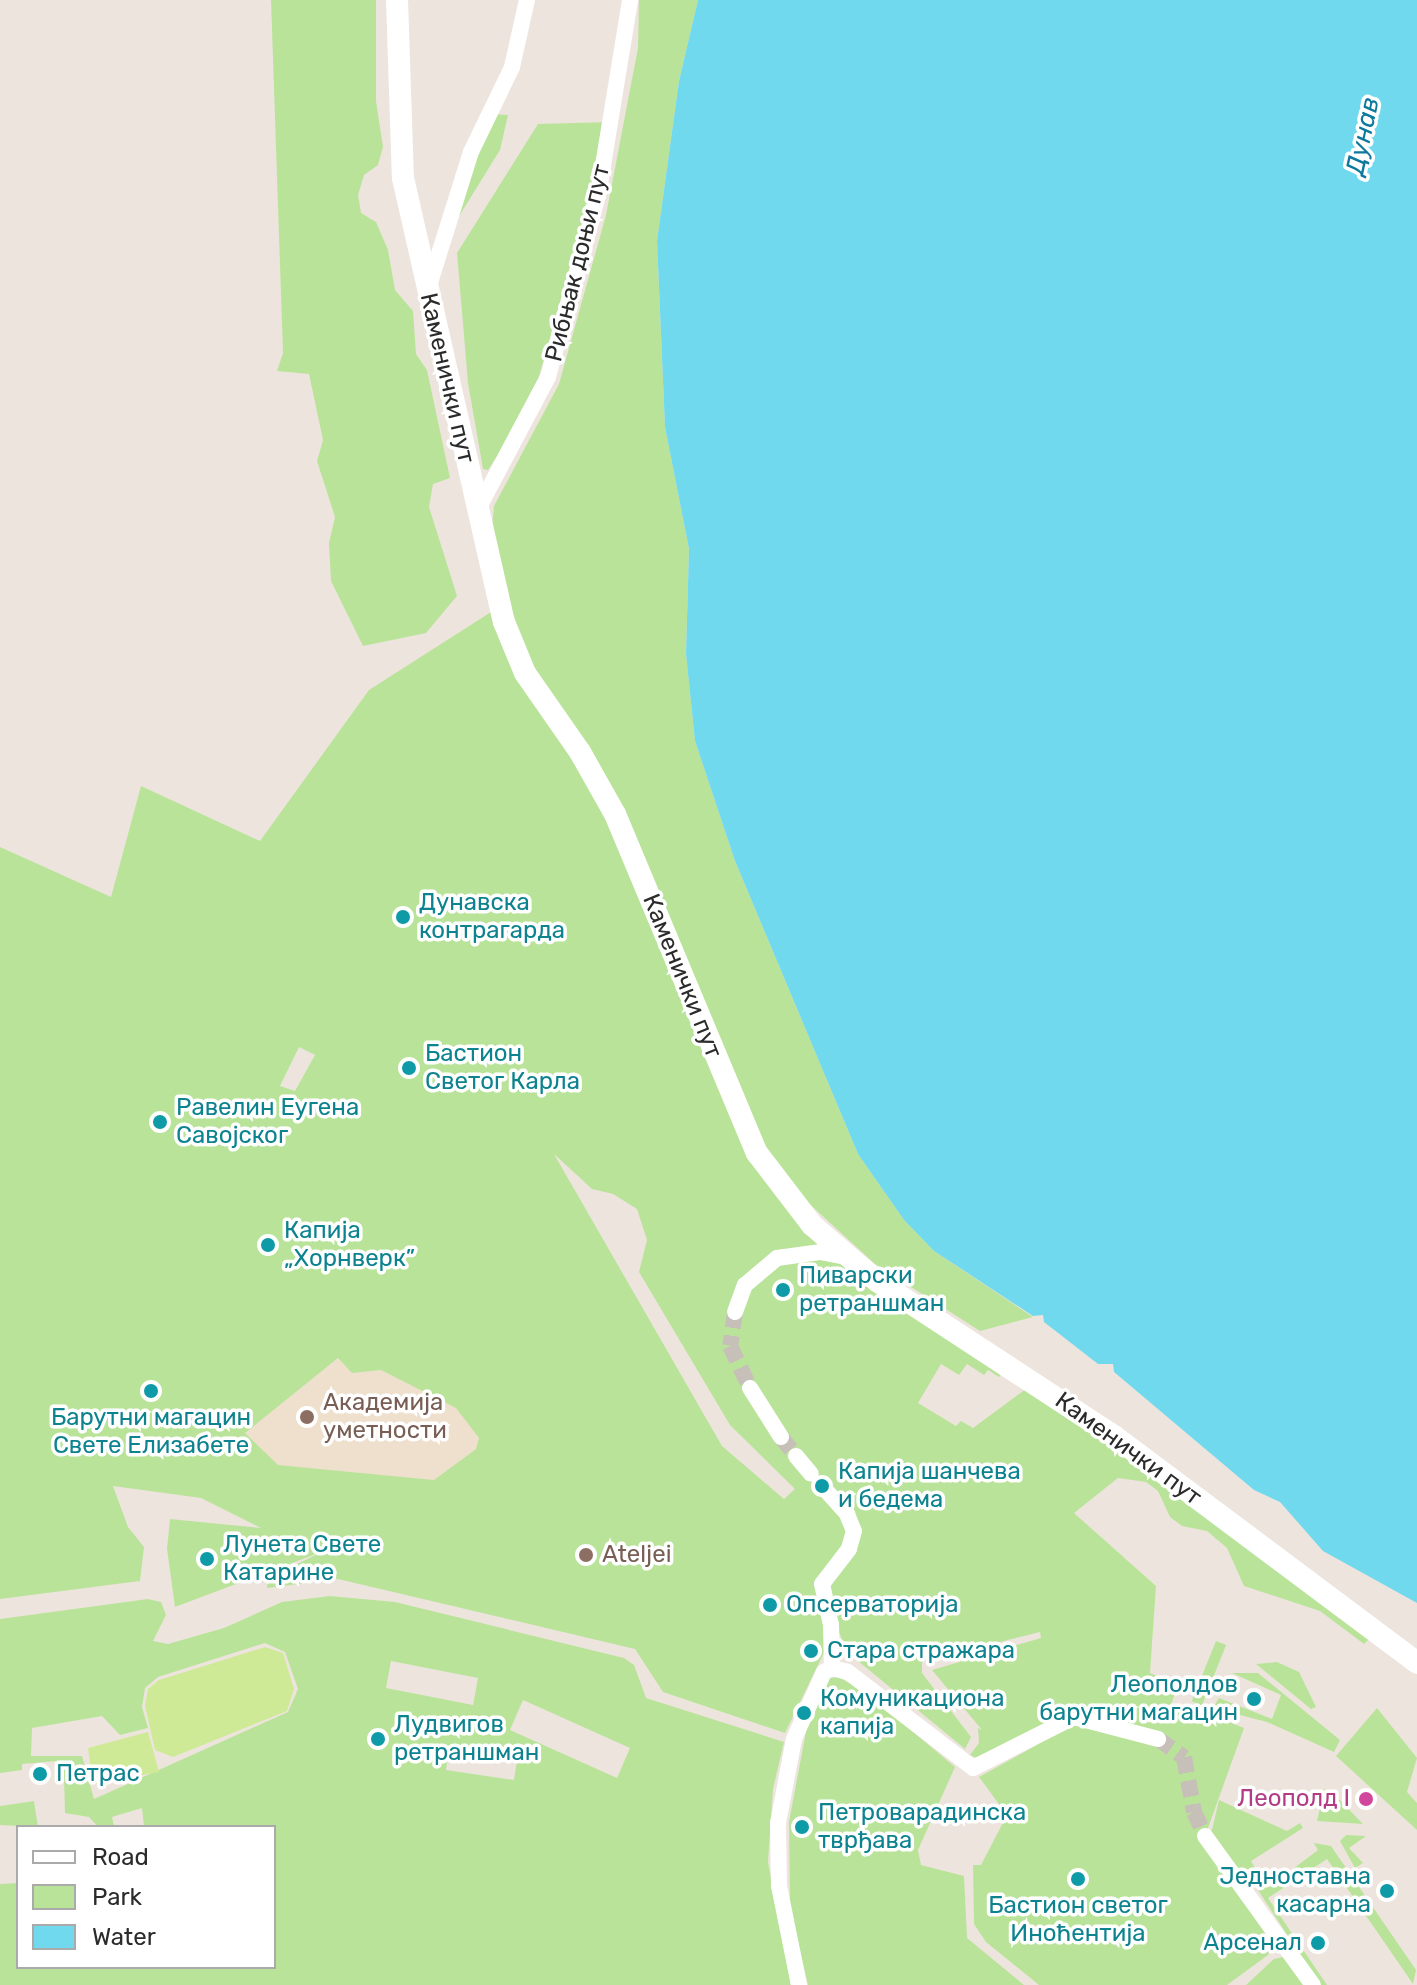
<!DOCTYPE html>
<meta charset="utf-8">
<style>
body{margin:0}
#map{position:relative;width:1417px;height:1985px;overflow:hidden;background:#ede5dd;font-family:Rubik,sans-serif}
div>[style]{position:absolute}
.education>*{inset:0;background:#eee0cd}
.green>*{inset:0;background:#bae39a;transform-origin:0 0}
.pitch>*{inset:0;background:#cfea96}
.water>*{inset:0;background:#71d9ee}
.street-tunnel>*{height:16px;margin-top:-8px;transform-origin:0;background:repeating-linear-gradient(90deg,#c6c0b9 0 16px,transparent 0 24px)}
.street>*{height:16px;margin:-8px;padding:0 8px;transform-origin:8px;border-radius:8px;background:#fff}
.secondary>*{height:22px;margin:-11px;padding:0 11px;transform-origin:11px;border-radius:11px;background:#fff}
.dots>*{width:22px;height:22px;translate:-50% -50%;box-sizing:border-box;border:4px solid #fff;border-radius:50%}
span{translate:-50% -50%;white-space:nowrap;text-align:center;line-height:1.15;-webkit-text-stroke:7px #fff;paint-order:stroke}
.street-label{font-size:24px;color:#2b2b2b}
.culture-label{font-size:24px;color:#0d838f}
.left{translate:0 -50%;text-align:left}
.right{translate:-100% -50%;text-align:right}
.education-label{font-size:24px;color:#785e54}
.hotel-label{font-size:24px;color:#b23c85}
.water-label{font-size:26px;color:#0e799c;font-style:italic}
.legend{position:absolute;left:16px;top:1825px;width:260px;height:144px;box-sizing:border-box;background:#fff;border:2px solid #aaa;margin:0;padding:10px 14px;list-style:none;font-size:24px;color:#2b2b2b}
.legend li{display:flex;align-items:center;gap:16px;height:40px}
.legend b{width:40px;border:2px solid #aaa}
</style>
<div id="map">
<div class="education">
<i style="clip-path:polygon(339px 1358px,352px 1373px,381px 1370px,456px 1408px,479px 1438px,476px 1449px,434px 1480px,277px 1465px,244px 1433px)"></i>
</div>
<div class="green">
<i style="clip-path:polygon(271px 0,376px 0,376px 101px,383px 147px,378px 165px,364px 175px,358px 195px,361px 213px,376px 222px,388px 250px,395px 290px,413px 311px,416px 354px,427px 370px,450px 478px,433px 484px,429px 507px,457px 596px,426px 633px,363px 646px,331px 581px,329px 543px,335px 517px,317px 461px,323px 440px,309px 374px,277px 371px,283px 353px)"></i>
<i style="clip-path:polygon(639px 0,698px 0,679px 81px,657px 241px,665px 427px,689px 549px,686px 654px,695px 741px,735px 861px,858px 1154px,904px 1220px,934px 1251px,1033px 1317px,980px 1331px,875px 1264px,803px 1198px,766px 1148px,534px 669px,512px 614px,492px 526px,494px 506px,559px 384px,606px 215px,638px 48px)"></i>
<i style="clip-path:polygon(492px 114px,508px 115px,500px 150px,453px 226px)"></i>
<i style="clip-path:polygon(611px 122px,538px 380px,522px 418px,488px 470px,483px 469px,468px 383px,457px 253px,538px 124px)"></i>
<i style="clip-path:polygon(evenodd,491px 612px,591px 783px,773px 1190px,1003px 1372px,999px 1377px,988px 1370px,984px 1375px,967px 1364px,959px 1375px,941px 1364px,918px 1403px,956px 1426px,961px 1421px,973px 1428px,1027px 1388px,1064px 1407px,1369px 1639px,1364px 1644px,1320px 1611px,1244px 1586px,1227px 1548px,1207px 1531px,1182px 1526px,1170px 1517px,1158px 1491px,1146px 1482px,1118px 1478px,1074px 1513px,1156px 1586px,1150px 1673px,1178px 1685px,1171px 1705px,1191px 1707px,1244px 1728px,1203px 1842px,1273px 1945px,1268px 1955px,1227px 1985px,1039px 1985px,986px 1942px,974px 1924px,973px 1865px,981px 1865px,1007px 1815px,979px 1777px,1035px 1746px,1082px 1711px,979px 1759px,970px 1755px,979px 1743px,978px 1728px,982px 1730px,932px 1670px,1041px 1638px,1040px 1632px,955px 1653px,938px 1649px,922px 1658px,922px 1673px,971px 1737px,965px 1749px,846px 1651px,837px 1626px,785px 1733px,663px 1692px,635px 1649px,338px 1579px,267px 1588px,268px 1578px,324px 1551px,175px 1607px,167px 1549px,170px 1519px,261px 1528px,201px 1498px,113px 1486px,128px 1527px,144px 1547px,140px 1581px,0 1599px,0 847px,111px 897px,141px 786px,260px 841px,369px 690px,491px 612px,299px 1047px,315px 1055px,295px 1091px,280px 1086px,299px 1047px,491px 612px,554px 1154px,592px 1189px,613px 1194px,637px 1209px,647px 1240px,639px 1272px,730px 1425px,795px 1489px,784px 1499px,722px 1446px,554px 1154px,491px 612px,338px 1358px,352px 1373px,381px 1370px,456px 1408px,479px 1438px,476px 1449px,434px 1480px,278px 1465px,245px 1433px,338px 1358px)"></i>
<i style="clip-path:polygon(evenodd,330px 1596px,395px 1602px,624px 1658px,634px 1665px,646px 1698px,784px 1742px,773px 1789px,768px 1862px,791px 1985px,0 1985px,0 1884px,18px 1883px,18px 1967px,274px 1967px,274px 1827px,144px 1827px,142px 1808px,112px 1817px,114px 1826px,98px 1827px,89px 1817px,65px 1813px,64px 1776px,56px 1761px,22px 1764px,22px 1770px,0 1773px,0 1619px,148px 1599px,161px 1602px,166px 1615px,153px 1641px,168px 1644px,224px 1628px,282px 1602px,330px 1596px,265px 1643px,285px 1652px,298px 1689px,288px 1712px,94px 1799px,82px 1756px,31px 1756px,32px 1728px,102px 1716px,120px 1735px,148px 1728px,142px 1707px,145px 1688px,158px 1677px,265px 1643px,330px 1596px,391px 1661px,478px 1678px,473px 1705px,386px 1688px,391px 1661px,330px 1596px,523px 1700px,630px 1748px,617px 1778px,510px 1730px,523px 1700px,330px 1596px,449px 1750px,517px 1760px,514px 1780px,446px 1770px,449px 1750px)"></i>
<i style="left:1216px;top:1641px;width:11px;height:65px;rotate:22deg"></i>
<i style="clip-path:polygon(1277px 1662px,1299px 1672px,1316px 1707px,1311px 1709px,1256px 1664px)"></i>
<i style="clip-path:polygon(1232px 1673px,1258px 1673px,1340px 1740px,1334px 1752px,1267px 1722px,1213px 1708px,1219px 1698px,1272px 1719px,1281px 1695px)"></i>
<i style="clip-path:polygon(838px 1677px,863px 1690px,955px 1767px,918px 1850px,921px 1865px,964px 1876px,967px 1938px,1024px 1985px,808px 1985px,790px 1906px,789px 1822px,809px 1715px,824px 1679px)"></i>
<i style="clip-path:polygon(1377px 1708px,1417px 1758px,1407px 1792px,1417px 1803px,1417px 1830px,1336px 1756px)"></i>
<i style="clip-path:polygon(1324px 1789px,1331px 1791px,1363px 1824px,1317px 1821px)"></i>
<i style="clip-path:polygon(1219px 1800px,1287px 1831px,1300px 1823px,1303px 1828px,1251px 1861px,1255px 1868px,1244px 1876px,1211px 1834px)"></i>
<i style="clip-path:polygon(34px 1801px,38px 1827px,0 1825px,0 1806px)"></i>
<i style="clip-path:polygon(1346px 1835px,1366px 1836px,1349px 1848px,1363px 1863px,1355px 1868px,1340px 1841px)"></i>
<i style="clip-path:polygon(1314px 1843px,1331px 1846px,1416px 1970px,1413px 1984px,1327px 1859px,1268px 1898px,1327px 1985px,1320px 1985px,1256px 1887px,1263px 1880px,1269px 1887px,1318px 1850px)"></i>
<i style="clip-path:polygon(1283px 1957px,1307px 1985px,1246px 1985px,1274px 1959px)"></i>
</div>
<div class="pitch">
<i style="clip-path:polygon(265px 1647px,283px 1653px,294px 1689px,287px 1711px,173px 1757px,155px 1750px,145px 1706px,148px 1689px,159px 1680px)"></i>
<i style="clip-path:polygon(148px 1732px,159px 1772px,93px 1784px,88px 1748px)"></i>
</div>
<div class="water">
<i style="clip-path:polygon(698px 0,1417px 0,1417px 1603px,1323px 1551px,1280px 1502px,1254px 1490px,1114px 1372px,1113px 1364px,1098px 1364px,1044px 1322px,1043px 1315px,1033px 1316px,934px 1251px,904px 1220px,858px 1154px,735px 861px,695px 741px,686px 654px,689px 549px,665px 427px,657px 241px,679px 81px)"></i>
</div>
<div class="street-tunnel">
<i style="left:735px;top:1312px;width:34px;rotate:98deg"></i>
<i style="left:730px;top:1346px;width:47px;rotate:64.5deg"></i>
<i style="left:781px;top:1437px;width:24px;rotate:52deg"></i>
<i style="left:1158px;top:1739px;width:32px;rotate:35deg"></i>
<i style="left:1184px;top:1757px;width:56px;rotate:79.7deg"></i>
<i style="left:1194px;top:1812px;width:26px;rotate:65deg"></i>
</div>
<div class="street">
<i style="left:428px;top:289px;width:144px;rotate:-72.6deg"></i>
<i style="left:471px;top:152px;width:94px;rotate:-64.2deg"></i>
<i style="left:512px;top:67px;width:69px;rotate:-77.4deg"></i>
<i style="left:477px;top:511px;width:152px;rotate:-62.1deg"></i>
<i style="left:548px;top:377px;width:188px;rotate:-74.6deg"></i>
<i style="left:598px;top:196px;width:199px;rotate:-80.7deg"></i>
<i style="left:735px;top:1312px;width:29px;rotate:-70deg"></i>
<i style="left:745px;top:1285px;width:42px;rotate:-40.2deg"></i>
<i style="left:777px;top:1258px;width:43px;rotate:-7.9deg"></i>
<i style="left:820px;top:1252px;width:26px;rotate:11deg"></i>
<i style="left:750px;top:1388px;width:58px;rotate:57.7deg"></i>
<i style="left:796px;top:1456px;width:23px;rotate:50deg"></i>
<i style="left:822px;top:1486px;width:38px;rotate:48deg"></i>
<i style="left:847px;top:1514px;width:18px;rotate:68deg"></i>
<i style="left:854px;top:1531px;width:19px;rotate:106deg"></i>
<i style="left:849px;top:1549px;width:44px;rotate:127.6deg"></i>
<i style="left:822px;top:1584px;width:42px;rotate:77.6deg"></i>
<i style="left:831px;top:1625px;width:43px;rotate:88.7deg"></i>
<i style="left:1205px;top:1836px;width:184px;rotate:54.1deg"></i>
<i style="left:799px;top:1985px;width:101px;rotate:-101.4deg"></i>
<i style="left:779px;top:1886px;width:63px;rotate:-90.9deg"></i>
<i style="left:778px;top:1823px;width:86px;rotate:-79.2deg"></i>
<i style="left:794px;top:1739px;width:73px;rotate:-65.9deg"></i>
<i style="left:824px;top:1672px;width:9px;rotate:-27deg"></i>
<i style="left:832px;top:1668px;width:16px;rotate:14deg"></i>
<i style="left:848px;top:1672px;width:158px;rotate:37.5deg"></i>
<i style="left:973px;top:1768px;width:113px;rotate:-26.8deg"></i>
<i style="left:1074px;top:1717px;width:87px;rotate:14.7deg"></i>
</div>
<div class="secondary">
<i style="left:397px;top:0;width:178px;rotate:88.1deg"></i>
<i style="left:403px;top:178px;width:455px;rotate:77.2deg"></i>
<i style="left:504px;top:622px;width:55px;rotate:67.6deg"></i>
<i style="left:525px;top:673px;width:96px;rotate:55.2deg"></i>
<i style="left:580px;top:752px;width:71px;rotate:60.6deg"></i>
<i style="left:615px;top:814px;width:368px;rotate:67.3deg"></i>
<i style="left:757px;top:1153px;width:91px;rotate:52.6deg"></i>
<i style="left:812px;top:1225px;width:86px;rotate:40.7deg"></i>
<i style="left:877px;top:1281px;width:283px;rotate:33.2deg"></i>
<i style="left:1114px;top:1436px;width:379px;rotate:36.8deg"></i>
</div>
<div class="dots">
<i style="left:403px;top:917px;background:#0f9aa8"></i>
<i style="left:409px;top:1068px;background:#0f9aa8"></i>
<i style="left:160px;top:1122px;background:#0f9aa8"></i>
<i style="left:268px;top:1245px;background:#0f9aa8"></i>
<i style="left:783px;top:1290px;background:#0f9aa8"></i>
<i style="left:151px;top:1391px;background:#0f9aa8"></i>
<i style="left:307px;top:1417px;background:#8d6e63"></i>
<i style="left:822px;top:1486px;background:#0f9aa8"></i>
<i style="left:586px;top:1555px;background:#8d6e63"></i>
<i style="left:207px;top:1559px;background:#0f9aa8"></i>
<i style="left:770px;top:1605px;background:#0f9aa8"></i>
<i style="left:811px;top:1651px;background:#0f9aa8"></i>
<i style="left:1254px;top:1699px;background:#0f9aa8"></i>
<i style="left:804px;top:1713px;background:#0f9aa8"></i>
<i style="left:378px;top:1739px;background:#0f9aa8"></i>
<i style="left:40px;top:1774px;background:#0f9aa8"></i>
<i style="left:1366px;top:1799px;background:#d1479c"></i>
<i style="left:802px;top:1827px;background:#0f9aa8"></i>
<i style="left:1078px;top:1879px;background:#0f9aa8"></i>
<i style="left:1387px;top:1891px;background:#0f9aa8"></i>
<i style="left:1318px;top:1943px;background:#0f9aa8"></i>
</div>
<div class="street-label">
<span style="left:578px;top:263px;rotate:-76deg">Рибњак доњи пут</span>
<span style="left:447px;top:378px;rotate:77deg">Каменички пут</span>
<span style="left:682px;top:976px;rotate:68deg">Каменички пут</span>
<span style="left:1128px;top:1449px;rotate:36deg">Каменички пут</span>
</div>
<div class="culture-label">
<span class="left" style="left:419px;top:917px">Дунавска<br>контрагарда</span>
<span class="left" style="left:425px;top:1068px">Бастион<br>Светог Карла</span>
<span class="left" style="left:176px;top:1122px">Равелин Еугена<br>Савојског</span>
<span class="left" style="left:284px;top:1245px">Капија<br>„Хорнверк”</span>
<span class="left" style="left:799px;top:1290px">Пиварски<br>ретраншман</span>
<span style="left:151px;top:1432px">Барутни магацин<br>Свете Елизабете</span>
<span class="left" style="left:838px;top:1486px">Капија шанчева<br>и бедема</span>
<span class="left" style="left:223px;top:1559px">Лунета Свете<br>Катарине</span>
<span class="left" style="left:786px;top:1605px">Опсерваторија</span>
<span class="left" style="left:827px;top:1651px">Стара стражара</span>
<span class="right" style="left:1238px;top:1699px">Леополдов<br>барутни магацин</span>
<span class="left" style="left:820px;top:1713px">Комуникациона<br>капија</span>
<span class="left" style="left:394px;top:1739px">Лудвигов<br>ретраншман</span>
<span class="left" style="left:56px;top:1774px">Петрас</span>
<span class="left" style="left:818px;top:1827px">Петроварадинска<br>тврђава</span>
<span class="right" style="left:1371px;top:1891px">Једноставна<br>касарна</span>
<span style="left:1078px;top:1920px">Бастион светог<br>Иноћентија</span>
<span class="right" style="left:1302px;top:1943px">Арсенал</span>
</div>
<div class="education-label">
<span class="left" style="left:323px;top:1417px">Академија<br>уметности</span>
<span class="left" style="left:602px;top:1555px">Ateljei</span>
</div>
<div class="hotel-label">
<span class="right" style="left:1350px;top:1799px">Леополд I</span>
</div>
<div class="water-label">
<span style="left:1363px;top:136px;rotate:-78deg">Дунав</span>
</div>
<ul class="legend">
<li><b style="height:10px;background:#fff"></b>Road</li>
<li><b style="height:22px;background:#bae39a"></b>Park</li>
<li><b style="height:22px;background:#71d9ee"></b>Water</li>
</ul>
</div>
